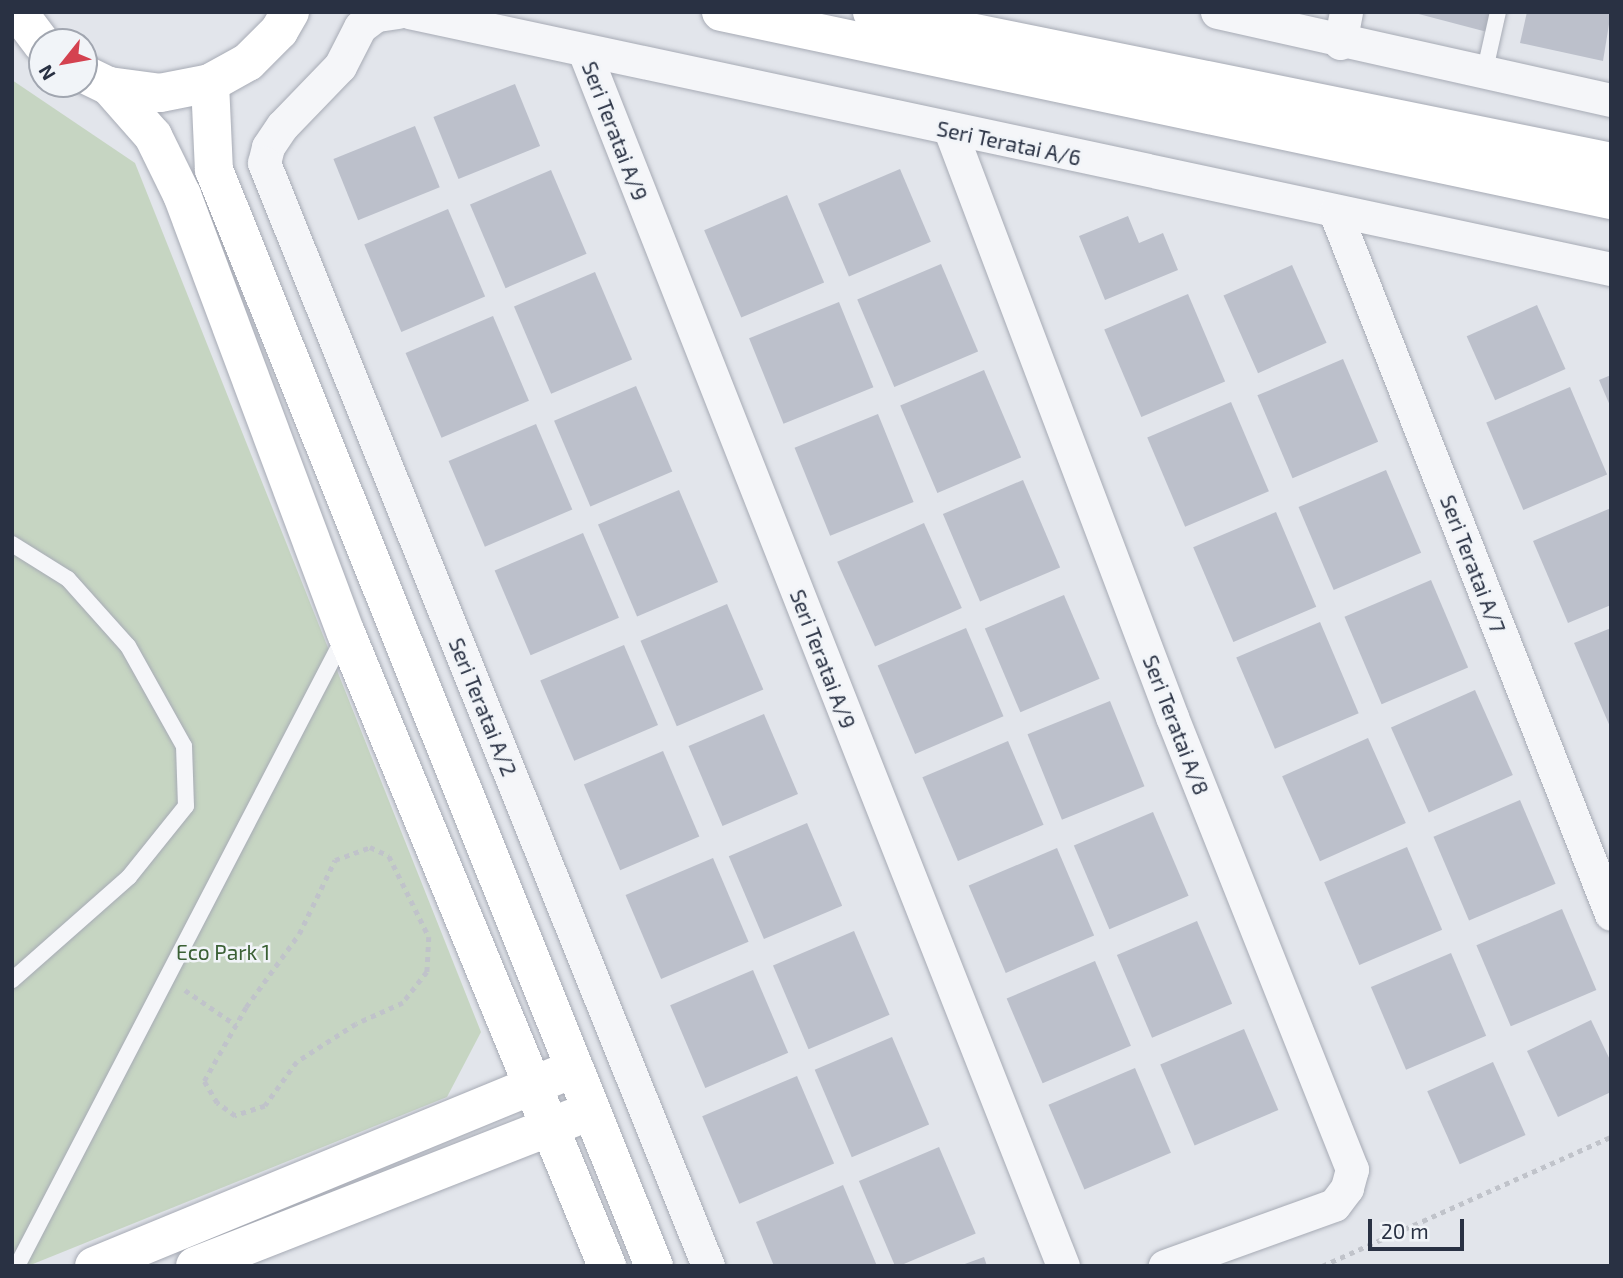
<!DOCTYPE html>
<style>
body{margin:0}
#map{position:relative;width:1623px;height:1278px;overflow:hidden;background:#e2e5eb;font-family:"Exo 2",sans-serif}
div>[style]{position:absolute}
.green>*{inset:0;background:#c6d5c2}
.building>*{inset:0;background:#bcc0cb;transform-origin:0 0}
.path>*{height:4.5px;margin-top:-2.25px;transform-origin:0;background:repeating-linear-gradient(90deg,#c0c3ca 0 5px,transparent 0 10px)}
.roads{filter:drop-shadow(0 0 2px #a7abb5) drop-shadow(0 0 2px #a7abb5)}
.lane>*{height:16px;margin:-8px;padding:0 8px;transform-origin:8px;border-radius:8px;background:#f5f6f9}
.street>*{height:33px;margin:-16.5px;padding:0 16.5px;transform-origin:16.5px;border-radius:16.5px;background:#f5f6f9}
.secondary>*{height:38px;margin:-19px;padding:0 19px;transform-origin:19px;border-radius:19px;background:#fff}
span{translate:-50% -50%;white-space:nowrap;text-align:center;line-height:1.15;-webkit-text-stroke:5px #f1f4f8;paint-order:stroke}
.street-label{font-size:21px;color:#293143}
.park-label{font-size:21px;color:#3b6035}
.frame{position:absolute;inset:0;border:14px solid #293143;pointer-events:none}
.north{position:absolute;left:28px;top:28px;width:70px;height:70px;box-sizing:border-box;background:#f1f4f8;border:2px solid #a1a6b0;border-radius:50%;rotate:239deg;font-size:19px;font-weight:700;line-height:28px;text-align:center;color:#293143}
.north::after{content:'';display:block;margin:auto;width:24px;height:32px;background:#d44250;clip-path:polygon(50% 0,100% 100%,50% 72%,0 100%)}
.scale{position:absolute;left:1368px;top:1219px;width:96px;height:32px;box-sizing:border-box;border:4px solid #293143;border-top:0;padding-left:9px;font-size:21px;line-height:24px;white-space:nowrap;color:#293143;-webkit-text-stroke:5px #f1f4f8;paint-order:stroke}
</style>
<div id="map">
<div class="green">
<i style="clip-path:polygon(12px 80px,135px 163px,481px 1032px,447px 1097px,28px 1266px,12px 1266px)"></i>
</div>
<div class="building">
<i style="clip-path:polygon(1411px 12px,1496px 12px,1491px 33px)"></i>
<i style="clip-path:polygon(1527px 12px,1611px 12px,1603px 61px,1520px 43px)"></i>
<i style="left:515px;top:84px;width:67px;height:88px;rotate:68deg"></i>
<i style="left:415px;top:126px;width:66px;height:88px;rotate:68deg"></i>
<i style="left:900px;top:169px;width:79px;height:89px;rotate:67deg"></i>
<i style="left:551px;top:170px;width:91px;height:88px;rotate:67deg"></i>
<i style="left:787px;top:195px;width:95px;height:90px;rotate:67deg"></i>
<i style="left:448px;top:209px;width:95px;height:91px;rotate:67deg"></i>
<i style="clip-path:polygon(1128px 216px,1139px 243px,1163px 233px,1178px 270px,1105px 300px,1079px 236px)"></i>
<i style="left:941px;top:264px;width:95px;height:91px;rotate:67deg"></i>
<i style="left:1292px;top:265px;width:85px;height:75px;rotate:66deg"></i>
<i style="left:595px;top:272px;width:95px;height:88px;rotate:67deg"></i>
<i style="left:1188px;top:294px;width:95px;height:91px;rotate:67deg"></i>
<i style="left:839px;top:302px;width:92px;height:97px;rotate:68deg"></i>
<i style="left:1537px;top:305px;width:70px;height:77px;rotate:66deg"></i>
<i style="left:493px;top:316px;width:92px;height:95px;rotate:67deg"></i>
<i style="left:1343px;top:359px;width:90px;height:93px;rotate:67deg"></i>
<i style="left:984px;top:370px;width:95px;height:91px;rotate:67deg"></i>
<i style="clip-path:polygon(1611px 375px,1611px 408px,1599px 380px)"></i>
<i style="left:636px;top:386px;width:93px;height:89px;rotate:67deg"></i>
<i style="left:1570px;top:387px;width:95px;height:91px;rotate:67deg"></i>
<i style="left:1231px;top:402px;width:97px;height:91px;rotate:67deg"></i>
<i style="left:878px;top:414px;width:95px;height:90px;rotate:68deg"></i>
<i style="left:536px;top:424px;width:93px;height:95px;rotate:67deg"></i>
<i style="left:1386px;top:470px;width:90px;height:95px;rotate:67deg"></i>
<i style="left:1023px;top:480px;width:95px;height:87px;rotate:67deg"></i>
<i style="left:679px;top:490px;width:100px;height:88px;rotate:67deg"></i>
<i style="clip-path:polygon(1611px 508px,1611px 605px,1568px 623px,1533px 541px)"></i>
<i style="left:1276px;top:512px;width:103px;height:90px;rotate:67deg"></i>
<i style="left:924px;top:523px;width:93px;height:95px;rotate:66deg"></i>
<i style="left:583px;top:533px;width:92px;height:96px;rotate:67deg"></i>
<i style="left:1431px;top:580px;width:95px;height:94px;rotate:67deg"></i>
<i style="left:1064px;top:595px;width:91px;height:86px;rotate:67deg"></i>
<i style="left:727px;top:604px;width:93px;height:94px;rotate:67deg"></i>
<i style="left:1320px;top:622px;width:99px;height:91px;rotate:67deg"></i>
<i style="left:966px;top:628px;width:96px;height:96px;rotate:67deg"></i>
<i style="clip-path:polygon(1611px 628px,1611px 729px,1574px 643px)"></i>
<i style="left:624px;top:645px;width:87px;height:91px;rotate:67deg"></i>
<i style="left:1475px;top:690px;width:93px;height:92px;rotate:66deg"></i>
<i style="left:1110px;top:701px;width:92px;height:89px;rotate:68deg"></i>
<i style="left:764px;top:714px;width:87px;height:82px;rotate:67deg"></i>
<i style="left:1368px;top:738px;width:93px;height:94px;rotate:66deg"></i>
<i style="left:1008px;top:741px;width:91px;height:93px;rotate:67deg"></i>
<i style="left:663px;top:751px;width:93px;height:86px;rotate:67deg"></i>
<i style="left:1520px;top:800px;width:91px;height:94px;rotate:67deg"></i>
<i style="left:1153px;top:812px;width:91px;height:86px;rotate:67deg"></i>
<i style="left:807px;top:823px;width:90px;height:85px;rotate:67deg"></i>
<i style="left:1407px;top:847px;width:90px;height:90px;rotate:67deg"></i>
<i style="left:1057px;top:848px;width:95px;height:96px;rotate:67deg"></i>
<i style="left:713px;top:858px;width:91px;height:95px;rotate:67deg"></i>
<i style="left:1562px;top:909px;width:88px;height:93px;rotate:67deg"></i>
<i style="left:1197px;top:921px;width:90px;height:87px;rotate:67deg"></i>
<i style="left:854px;top:931px;width:91px;height:88px;rotate:67deg"></i>
<i style="left:1451px;top:953px;width:90px;height:87px;rotate:67deg"></i>
<i style="left:1095px;top:961px;width:92px;height:96px;rotate:67deg"></i>
<i style="left:753px;top:970px;width:90px;height:90px;rotate:67deg"></i>
<i style="clip-path:polygon(1591px 1020px,1611px 1062px,1611px 1092px,1558px 1117px,1527px 1051px)"></i>
<i style="left:1244px;top:1029px;width:88px;height:91px;rotate:67deg"></i>
<i style="left:892px;top:1037px;width:95px;height:84px;rotate:67deg"></i>
<i style="left:1493px;top:1062px;width:80px;height:72px;rotate:66deg"></i>
<i style="left:1135px;top:1068px;width:92px;height:94px;rotate:67deg"></i>
<i style="left:797px;top:1076px;width:95px;height:103px;rotate:67deg"></i>
<i style="left:939px;top:1147px;width:94px;height:87px;rotate:67deg"></i>
<i style="clip-path:polygon(843px 1185px,877px 1266px,774px 1266px,756px 1222px)"></i>
<i style="clip-path:polygon(984px 1257px,987px 1266px,962px 1266px,962px 1265px)"></i>
</div>
<div class="path">
<i style="left:370px;top:847px;width:21px;rotate:25deg"></i>
<i style="left:389px;top:856px;width:90px;rotate:63.7deg"></i>
<i style="left:429px;top:937px;width:35px;rotate:93deg"></i>
<i style="left:427px;top:972px;width:39px;rotate:128deg"></i>
<i style="left:403px;top:1003px;width:51px;rotate:155.9deg"></i>
<i style="left:356px;top:1024px;width:70px;rotate:147.2deg"></i>
<i style="left:297px;top:1062px;width:54px;rotate:126deg"></i>
<i style="left:265px;top:1106px;width:32px;rotate:162deg"></i>
<i style="left:235px;top:1116px;width:22px;rotate:-144deg"></i>
<i style="left:217px;top:1103px;width:26px;rotate:-121deg"></i>
<i style="left:204px;top:1081px;width:85px;rotate:-60.4deg"></i>
<i style="left:246px;top:1007px;width:90px;rotate:-54deg"></i>
<i style="left:299px;top:934px;width:82px;rotate:-64.1deg"></i>
<i style="left:335px;top:860px;width:37px;rotate:-20deg"></i>
<i style="left:185px;top:990px;width:62px;rotate:34.5deg"></i>
<i style="left:1322px;top:1266px;width:316px;rotate:-24.1deg"></i>
</div>
<div class="roads">
<div class="lane">
<i style="left:1484px;top:74px;width:64px;rotate:-77.3deg"></i>
<i style="left:12px;top:544px;width:66px;rotate:32deg"></i>
<i style="left:68px;top:579px;width:90px;rotate:48.2deg"></i>
<i style="left:128px;top:646px;width:115px;rotate:60.8deg"></i>
<i style="left:184px;top:746px;width:60px;rotate:88.1deg"></i>
<i style="left:186px;top:806px;width:91px;rotate:128.8deg"></i>
<i style="left:129px;top:877px;width:156px;rotate:138.6deg"></i>
<i style="left:17px;top:1266px;width:709px;rotate:-62.53deg"></i>
</div>
<div class="street">
<i style="left:398px;top:12px;width:22px;rotate:172deg"></i>
<i style="left:376px;top:15px;width:20px;rotate:143deg"></i>
<i style="left:360px;top:27px;width:44px;rotate:117.1deg"></i>
<i style="left:340px;top:66px;width:83px;rotate:134deg"></i>
<i style="left:282px;top:126px;width:25px;rotate:124deg"></i>
<i style="left:268px;top:147px;width:16px;rotate:104deg"></i>
<i style="left:264px;top:163px;width:1189px;rotate:68.07deg"></i>
<i style="left:409px;top:12px;width:1229px;rotate:12.07deg"></i>
<i style="left:1217px;top:12px;width:404px;rotate:12.6deg"></i>
<i style="left:1340px;top:43px;width:32px;rotate:-79deg"></i>
<i style="left:584px;top:51px;width:1306px;rotate:68.48deg"></i>
<i style="left:950px;top:130px;width:628px;rotate:69.28deg"></i>
<i style="left:1172px;top:717px;width:487px;rotate:68.3deg"></i>
<i style="left:1352px;top:1169px;width:20px;rotate:105deg"></i>
<i style="left:1347px;top:1188px;width:21px;rotate:127deg"></i>
<i style="left:1334px;top:1205px;width:180px;rotate:160.2deg"></i>
<i style="left:1335px;top:212px;width:754px;rotate:68.54deg"></i>
</div>
<div class="secondary">
<i style="left:18px;top:12px;width:40px;rotate:53deg"></i>
<i style="left:721px;top:12px;width:910px;rotate:11.93deg"></i>
<i style="left:872px;top:12px;width:754px;rotate:11.47deg"></i>
<i style="left:84px;top:74px;width:28px;rotate:26deg"></i>
<i style="left:109px;top:86px;width:51px;rotate:7.8deg"></i>
<i style="left:160px;top:93px;width:51px;rotate:-11.3deg"></i>
<i style="left:210px;top:83px;width:43px;rotate:-28.9deg"></i>
<i style="left:248px;top:62px;width:44px;rotate:-45deg"></i>
<i style="left:279px;top:31px;width:22px;rotate:-60deg"></i>
<i style="left:210px;top:83px;width:87px;rotate:87.4deg"></i>
<i style="left:214px;top:170px;width:1181px;rotate:68.13deg"></i>
<i style="left:109px;top:86px;width:67px;rotate:48.7deg"></i>
<i style="left:153px;top:136px;width:66px;rotate:63.8deg"></i>
<i style="left:182px;top:195px;width:468px;rotate:69.5deg"></i>
<i style="left:346px;top:633px;width:685px;rotate:67.59deg"></i>
<i style="left:94px;top:1266px;width:502px;rotate:-22.37deg"></i>
<i style="left:195px;top:1266px;width:408px;rotate:-21.4deg"></i>
</div>
</div>
<div class="street-label">
<span style="left:615px;top:131px;rotate:69deg">Seri Teratai A/9</span>
<span style="left:1009px;top:143px;rotate:12deg">Seri Teratai A/6</span>
<span style="left:1473px;top:564px;rotate:69deg">Seri Teratai A/7</span>
<span style="left:823px;top:659px;rotate:69deg">Seri Teratai A/9</span>
<span style="left:483px;top:707px;rotate:68deg">Seri Teratai A/2</span>
<span style="left:1176px;top:725px;rotate:69deg">Seri Teratai A/8</span>
</div>
<div class="park-label">
<span style="left:223px;top:952px">Eco Park 1</span>
</div>
<div class="frame"></div>
<div class="north">N</div>
<div class="scale">20 m</div>
</div>
